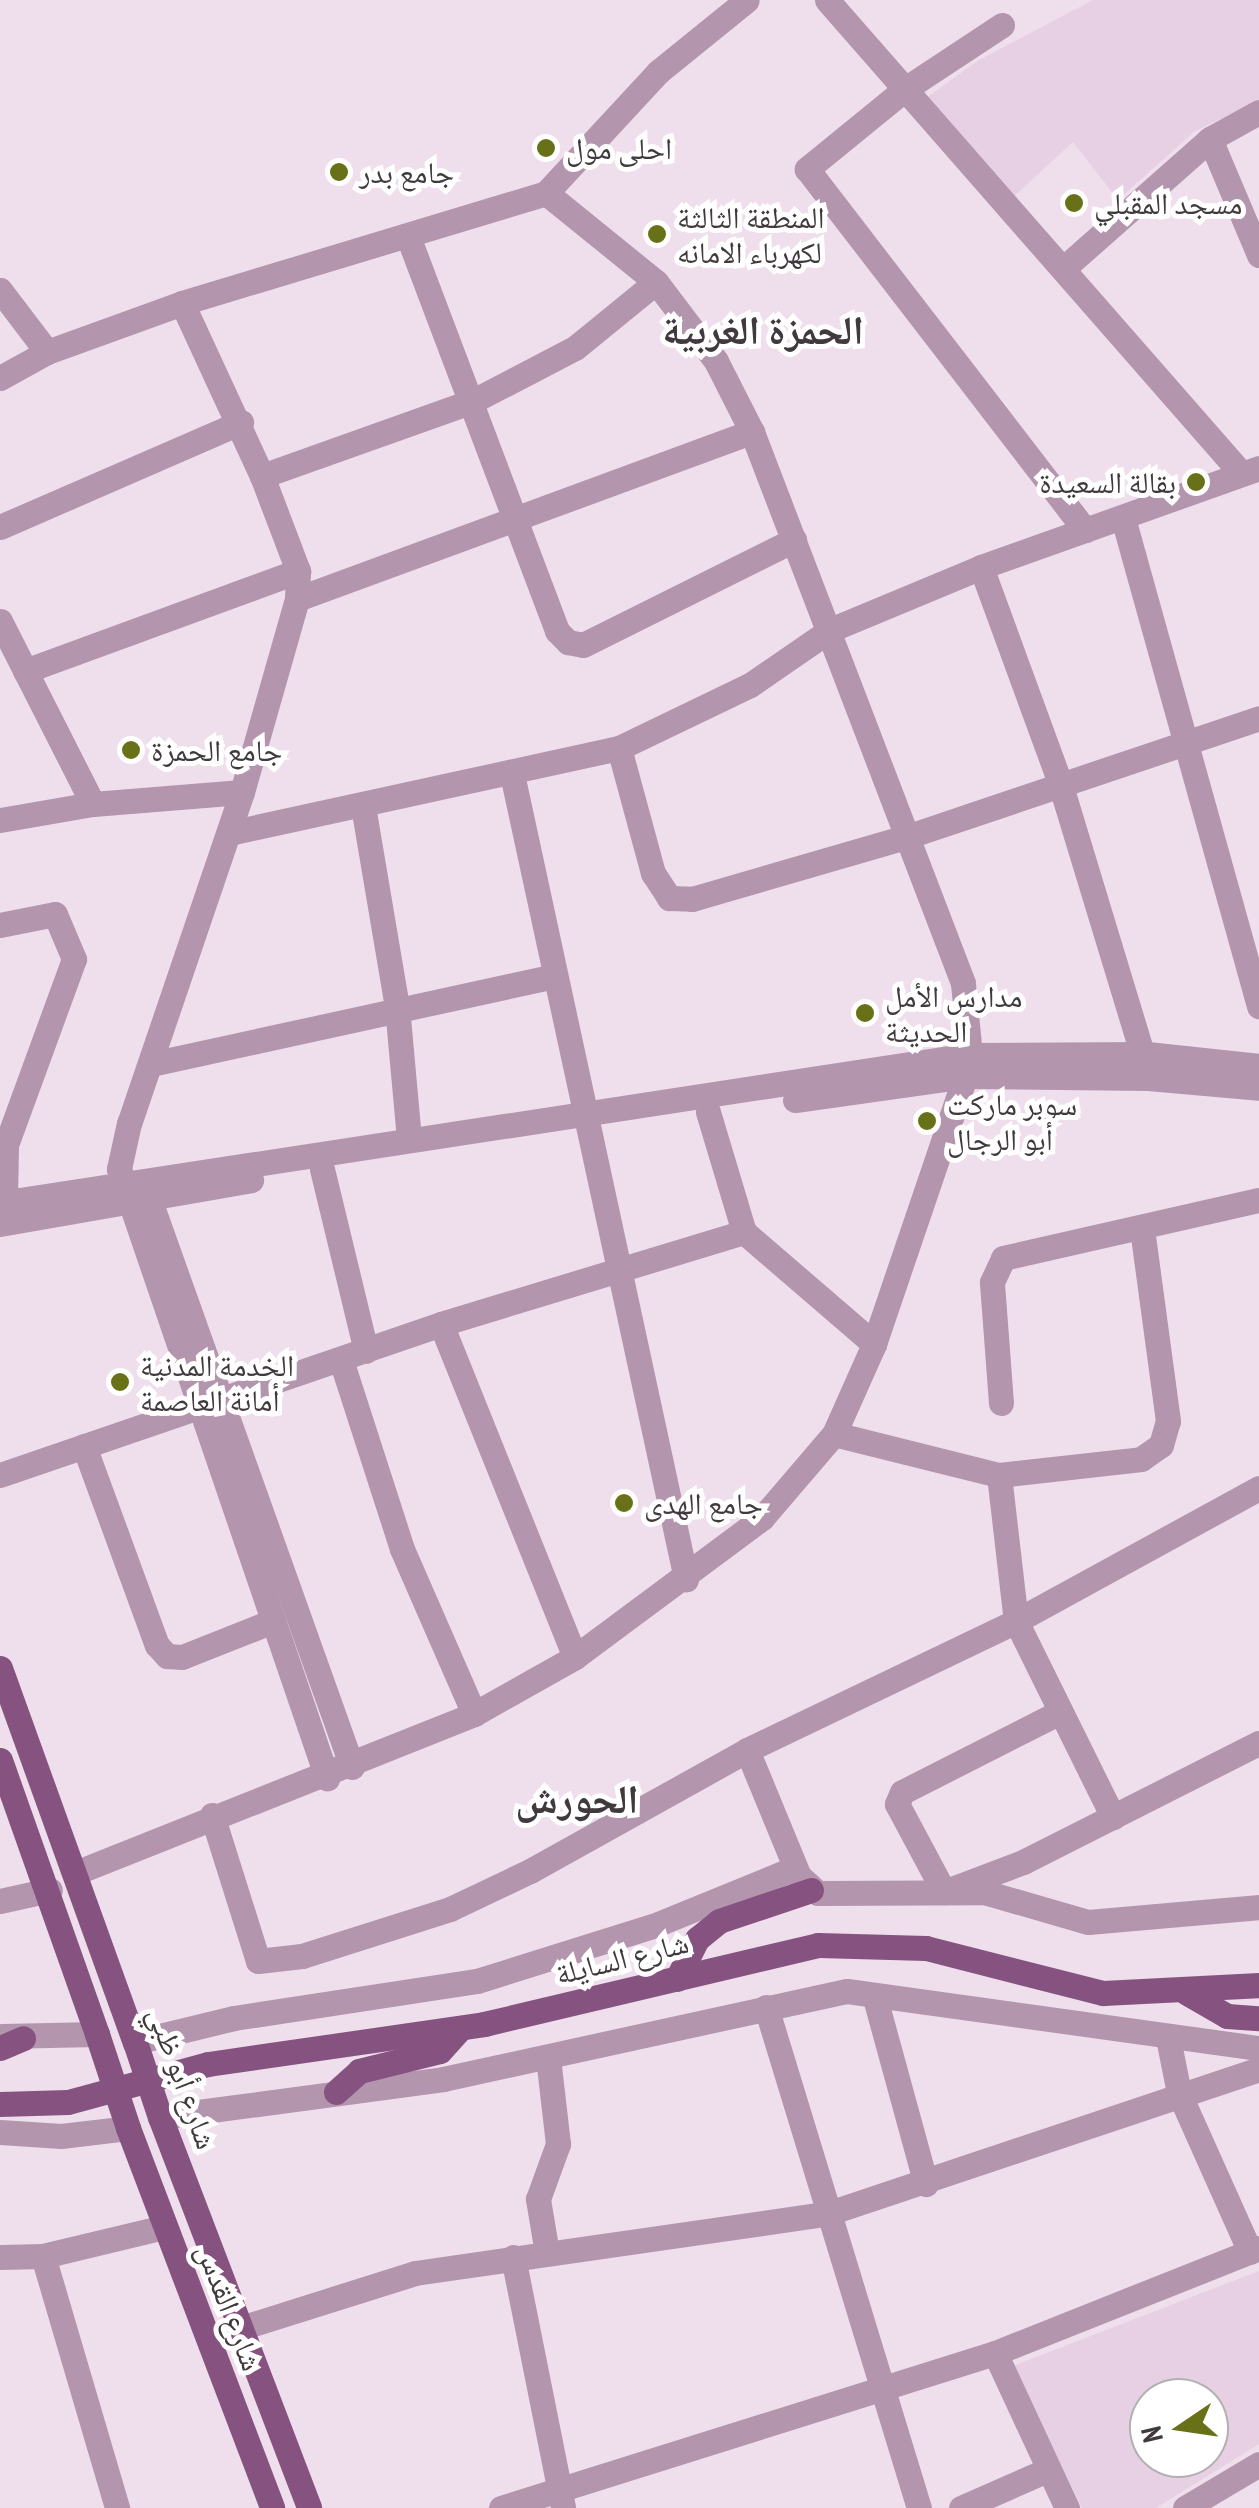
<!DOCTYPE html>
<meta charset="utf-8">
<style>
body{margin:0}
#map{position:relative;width:1259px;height:2508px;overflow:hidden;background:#efdfec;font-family:"PT Sans Narrow","Noto Naskh Arabic",sans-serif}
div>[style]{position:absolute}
.built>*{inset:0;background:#e7d0e3}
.minor>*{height:25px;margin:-12.5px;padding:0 12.5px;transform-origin:12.5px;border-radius:12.5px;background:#b395ae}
.major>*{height:25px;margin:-12.5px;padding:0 12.5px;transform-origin:12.5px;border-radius:12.5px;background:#865380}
.major-bridge>*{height:25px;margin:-12.5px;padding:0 12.5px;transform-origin:12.5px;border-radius:12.5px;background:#865380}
.dots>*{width:28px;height:28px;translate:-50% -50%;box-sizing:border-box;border:5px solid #fff;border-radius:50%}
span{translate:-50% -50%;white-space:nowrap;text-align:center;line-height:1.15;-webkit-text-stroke:10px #fff;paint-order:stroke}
.poi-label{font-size:30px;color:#403a3f}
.left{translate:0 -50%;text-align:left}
.right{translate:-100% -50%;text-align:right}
.street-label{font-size:30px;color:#403a3f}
.district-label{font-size:40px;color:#403a3f;font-weight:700}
.north{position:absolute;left:1129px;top:2378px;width:100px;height:100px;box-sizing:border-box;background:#fff;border:2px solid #b3b0b2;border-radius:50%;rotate:257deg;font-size:28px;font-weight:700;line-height:40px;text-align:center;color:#403a3f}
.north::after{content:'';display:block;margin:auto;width:35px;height:45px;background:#697118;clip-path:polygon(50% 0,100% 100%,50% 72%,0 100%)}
</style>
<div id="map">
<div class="built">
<i style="clip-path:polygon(1093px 0,1259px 0,1259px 101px,1195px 131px,1118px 200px,1073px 142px,1009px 201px,920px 102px,979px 60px)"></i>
<i style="clip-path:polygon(evenodd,1259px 2271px,1259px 2444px,1156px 2508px,1082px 2508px,1013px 2366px,1259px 2271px,1149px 2398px,1209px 2398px,1209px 2458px,1149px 2458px,1149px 2398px)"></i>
</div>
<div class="minor">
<i style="left:827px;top:0;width:627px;rotate:48.81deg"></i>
<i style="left:1002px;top:25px;width:116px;rotate:146.6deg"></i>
<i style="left:905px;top:89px;width:127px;rotate:140.8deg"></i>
<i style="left:807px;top:169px;width:456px;rotate:52.4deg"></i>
<i style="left:1210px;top:139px;width:126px;rotate:67.1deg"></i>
<i style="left:409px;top:239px;width:419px;rotate:69.3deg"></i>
<i style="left:557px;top:631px;width:16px;rotate:45deg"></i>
<i style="left:568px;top:642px;width:15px;rotate:11deg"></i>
<i style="left:583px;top:645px;width:236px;rotate:-26.5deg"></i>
<i style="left:1064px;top:268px;width:195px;rotate:-41.5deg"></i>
<i style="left:1210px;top:139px;width:56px;rotate:-28.9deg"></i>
<i style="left:0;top:290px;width:78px;rotate:52.8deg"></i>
<i style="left:182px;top:303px;width:191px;rotate:65.2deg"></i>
<i style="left:262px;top:476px;width:102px;rotate:69.2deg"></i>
<i style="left:298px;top:571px;width:28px;rotate:92deg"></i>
<i style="left:297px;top:599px;width:201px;rotate:105.9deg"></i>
<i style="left:242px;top:792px;width:350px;rotate:108.8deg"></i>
<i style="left:129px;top:1123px;width:47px;rotate:102.3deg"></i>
<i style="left:119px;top:1169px;width:644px;rotate:71.14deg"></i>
<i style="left:0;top:378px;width:54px;rotate:-29deg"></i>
<i style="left:47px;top:352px;width:144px;rotate:-19.9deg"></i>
<i style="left:182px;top:303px;width:380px;rotate:-16.8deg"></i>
<i style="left:546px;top:193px;width:165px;rotate:-47.2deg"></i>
<i style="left:658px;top:72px;width:114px;rotate:-39deg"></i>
<i style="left:262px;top:476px;width:224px;rotate:-19.6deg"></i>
<i style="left:473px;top:401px;width:115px;rotate:-27.5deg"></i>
<i style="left:575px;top:348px;width:104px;rotate:-39.2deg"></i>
<i style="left:1123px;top:518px;width:507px;rotate:74.43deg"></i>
<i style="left:0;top:527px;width:263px;rotate:-23.5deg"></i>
<i style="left:981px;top:567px;width:230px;rotate:69.9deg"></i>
<i style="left:1060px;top:783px;width:300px;rotate:73.1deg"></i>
<i style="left:297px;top:599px;width:485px;rotate:-20.2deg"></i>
<i style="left:0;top:621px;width:205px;rotate:63.1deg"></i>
<i style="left:25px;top:671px;width:291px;rotate:-20.1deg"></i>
<i style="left:619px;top:748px;width:130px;rotate:74.8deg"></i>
<i style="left:653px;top:873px;width:30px;rotate:57deg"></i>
<i style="left:669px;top:898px;width:23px;rotate:2deg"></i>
<i style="left:692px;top:899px;width:226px;rotate:-16.2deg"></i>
<i style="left:909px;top:836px;width:369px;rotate:-18.6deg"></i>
<i style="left:512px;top:774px;width:824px;rotate:77.8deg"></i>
<i style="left:363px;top:806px;width:204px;rotate:80.4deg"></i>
<i style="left:397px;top:1007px;width:132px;rotate:84.8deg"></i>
<i style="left:0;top:820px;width:94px;rotate:-9.8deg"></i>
<i style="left:93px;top:804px;width:149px;rotate:-4.6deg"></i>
<i style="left:229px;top:833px;width:399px;rotate:-12.3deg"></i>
<i style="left:619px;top:748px;width:145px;rotate:-25.7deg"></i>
<i style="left:750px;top:685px;width:97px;rotate:-34.5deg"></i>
<i style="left:830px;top:630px;width:164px;rotate:-22.6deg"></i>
<i style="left:981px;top:567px;width:295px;rotate:-19.6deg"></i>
<i style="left:0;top:925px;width:56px;rotate:-11.3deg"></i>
<i style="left:55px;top:914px;width:49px;rotate:67.1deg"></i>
<i style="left:74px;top:959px;width:198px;rotate:110.1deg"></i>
<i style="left:6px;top:1145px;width:57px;rotate:91deg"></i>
<i style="left:151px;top:1064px;width:412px;rotate:-12.3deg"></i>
<i style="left:795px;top:1100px;width:172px;rotate:-8deg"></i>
<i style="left:965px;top:1076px;width:183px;rotate:0.6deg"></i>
<i style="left:1148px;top:1078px;width:111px;rotate:5.1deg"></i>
<i style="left:708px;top:1112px;width:125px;rotate:73.3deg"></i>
<i style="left:744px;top:1232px;width:172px;rotate:40.7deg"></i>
<i style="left:322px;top:1169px;width:187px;rotate:76.4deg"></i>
<i style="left:144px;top:1184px;width:619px;rotate:70.36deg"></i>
<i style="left:0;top:1203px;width:981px;rotate:-8.68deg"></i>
<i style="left:970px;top:1055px;width:177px;rotate:-0.3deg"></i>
<i style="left:1147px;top:1054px;width:113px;rotate:6.1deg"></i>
<i style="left:0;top:1224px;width:255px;rotate:-9.9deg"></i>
<i style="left:441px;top:1324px;width:359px;rotate:68.1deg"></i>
<i style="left:341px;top:1360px;width:199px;rotate:72.1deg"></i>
<i style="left:402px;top:1549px;width:180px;rotate:66.4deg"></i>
<i style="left:1001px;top:1403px;width:121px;rotate:-94.3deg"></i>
<i style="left:992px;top:1282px;width:26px;rotate:-65deg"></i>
<i style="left:1003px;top:1258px;width:262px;rotate:-12.8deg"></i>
<i style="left:834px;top:1434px;width:170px;rotate:14deg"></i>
<i style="left:999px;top:1475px;width:143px;rotate:-6.4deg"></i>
<i style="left:1141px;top:1459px;width:24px;rotate:-35deg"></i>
<i style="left:1161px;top:1445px;width:25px;rotate:-74deg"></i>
<i style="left:1168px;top:1421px;width:195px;rotate:-97.7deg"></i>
<i style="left:84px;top:1446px;width:212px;rotate:69.9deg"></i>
<i style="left:157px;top:1645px;width:15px;rotate:48deg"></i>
<i style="left:167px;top:1656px;width:15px;rotate:4deg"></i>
<i style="left:182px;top:1657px;width:98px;rotate:-21.6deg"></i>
<i style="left:0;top:1475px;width:466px;rotate:-18.9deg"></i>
<i style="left:441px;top:1324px;width:317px;rotate:-16.9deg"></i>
<i style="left:999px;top:1475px;width:147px;rotate:83.4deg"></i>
<i style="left:1016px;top:1621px;width:219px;rotate:63.7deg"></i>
<i style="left:1060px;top:1712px;width:177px;rotate:153.1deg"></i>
<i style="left:902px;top:1792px;width:13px;rotate:113deg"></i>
<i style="left:897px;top:1804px;width:100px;rotate:61.9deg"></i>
<i style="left:944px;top:1892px;width:85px;rotate:-20.8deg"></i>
<i style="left:1023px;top:1862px;width:264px;rotate:-26.8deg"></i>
<i style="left:747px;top:1750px;width:136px;rotate:67.6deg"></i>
<i style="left:799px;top:1876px;width:25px;rotate:42deg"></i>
<i style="left:818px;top:1893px;width:166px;rotate:-0.3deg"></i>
<i style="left:984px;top:1892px;width:108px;rotate:16.1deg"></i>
<i style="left:1088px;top:1922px;width:172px;rotate:-5deg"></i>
<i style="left:212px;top:1815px;width:153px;rotate:72.5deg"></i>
<i style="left:258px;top:1961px;width:44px;rotate:-6.5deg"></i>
<i style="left:302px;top:1956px;width:155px;rotate:-17.6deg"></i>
<i style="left:450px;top:1909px;width:89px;rotate:-25.4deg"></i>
<i style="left:530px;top:1871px;width:248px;rotate:-29.1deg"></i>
<i style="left:747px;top:1750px;width:298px;rotate:-25.6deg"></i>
<i style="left:1016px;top:1621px;width:277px;rotate:-28.7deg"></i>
<i style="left:75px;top:1873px;width:430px;rotate:-21.7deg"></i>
<i style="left:474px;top:1714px;width:116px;rotate:-29.4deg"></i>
<i style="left:575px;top:1657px;width:233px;rotate:-36.6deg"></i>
<i style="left:762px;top:1518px;width:111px;rotate:-49.4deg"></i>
<i style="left:834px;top:1434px;width:98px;rotate:-66deg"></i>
<i style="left:874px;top:1344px;width:283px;rotate:-71.2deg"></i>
<i style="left:965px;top:1076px;width:22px;rotate:-77deg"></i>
<i style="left:970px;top:1055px;width:72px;rotate:-95.6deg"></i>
<i style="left:963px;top:983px;width:590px;rotate:-110.95deg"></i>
<i style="left:752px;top:432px;width:80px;rotate:-116.9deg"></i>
<i style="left:716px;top:361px;width:99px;rotate:-127.2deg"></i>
<i style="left:656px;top:282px;width:141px;rotate:-141deg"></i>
<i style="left:0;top:1901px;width:51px;rotate:-12.4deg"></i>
<i style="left:875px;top:1998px;width:193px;rotate:74.7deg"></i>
<i style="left:766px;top:2007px;width:524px;rotate:73.02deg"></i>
<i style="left:2px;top:2036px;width:95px;rotate:-1.2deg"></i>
<i style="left:1168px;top:2038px;width:56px;rotate:78.7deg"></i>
<i style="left:1179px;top:2093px;width:174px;rotate:65.9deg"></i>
<i style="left:135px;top:2042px;width:102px;rotate:-13.6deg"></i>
<i style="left:234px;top:2018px;width:246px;rotate:-8.7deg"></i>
<i style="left:477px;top:1981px;width:184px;rotate:-17.4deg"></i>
<i style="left:653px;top:1926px;width:153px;rotate:-22.2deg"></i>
<i style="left:160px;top:2117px;width:286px;rotate:-7.6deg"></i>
<i style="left:443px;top:2079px;width:413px;rotate:-12.3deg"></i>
<i style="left:847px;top:1991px;width:416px;rotate:7.9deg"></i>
<i style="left:0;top:2132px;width:61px;rotate:3.8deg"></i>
<i style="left:61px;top:2136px;width:67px;rotate:-6.8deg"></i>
<i style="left:547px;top:2253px;width:55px;rotate:-99.5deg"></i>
<i style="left:538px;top:2199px;width:59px;rotate:-70deg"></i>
<i style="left:558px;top:2144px;width:87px;rotate:-96.6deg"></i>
<i style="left:43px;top:2256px;width:263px;rotate:73.6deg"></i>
<i style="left:0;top:2257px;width:43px;rotate:-1.3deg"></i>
<i style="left:43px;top:2256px;width:124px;rotate:-13.5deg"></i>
<i style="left:513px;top:2257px;width:256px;rotate:78.7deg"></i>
<i style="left:244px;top:2327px;width:179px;rotate:-17.5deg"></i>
<i style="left:415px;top:2273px;width:418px;rotate:-8.2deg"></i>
<i style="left:829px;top:2213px;width:453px;rotate:-18.5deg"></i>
<i style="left:995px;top:2353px;width:171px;rotate:65.1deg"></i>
<i style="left:501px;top:2508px;width:518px;rotate:-17.42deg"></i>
<i style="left:995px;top:2353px;width:284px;rotate:-21.7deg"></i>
<i style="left:961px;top:2508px;width:94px;rotate:-23.8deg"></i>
<i style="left:1185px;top:2508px;width:86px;rotate:-30.7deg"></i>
</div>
<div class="major">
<i style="left:0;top:1668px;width:398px;rotate:70.2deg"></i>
<i style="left:0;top:1760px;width:291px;rotate:70.5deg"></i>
<i style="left:677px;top:1979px;width:45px;rotate:-63.4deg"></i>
<i style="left:697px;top:1939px;width:28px;rotate:-39deg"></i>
<i style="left:719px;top:1921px;width:97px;rotate:-18.6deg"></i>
<i style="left:1187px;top:1993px;width:46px;rotate:29.9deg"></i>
<i style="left:1227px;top:2016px;width:32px;rotate:4deg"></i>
<i style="left:0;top:2048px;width:25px;rotate:-23deg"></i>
<i style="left:336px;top:2092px;width:31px;rotate:-42deg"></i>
<i style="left:359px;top:2071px;width:83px;rotate:-13.9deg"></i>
<i style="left:440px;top:2051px;width:31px;rotate:-48deg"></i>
<i style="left:0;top:2104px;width:68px;rotate:-1.7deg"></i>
<i style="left:68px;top:2102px;width:145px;rotate:-15.2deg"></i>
<i style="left:208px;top:2064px;width:279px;rotate:-8.2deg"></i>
<i style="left:484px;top:2024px;width:343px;rotate:-13.3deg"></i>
<i style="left:818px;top:1945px;width:108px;rotate:1.6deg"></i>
<i style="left:926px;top:1948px;width:183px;rotate:14.3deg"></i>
<i style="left:1103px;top:1993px;width:156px;rotate:-2.9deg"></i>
<i style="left:160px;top:2117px;width:418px;rotate:69.1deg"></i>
<i style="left:128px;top:2128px;width:406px;rotate:69.2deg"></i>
</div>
<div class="major-bridge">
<i style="left:97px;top:2034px;width:99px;rotate:71.7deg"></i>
<i style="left:135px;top:2042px;width:79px;rotate:71.6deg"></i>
</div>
<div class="dots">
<i style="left:546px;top:148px;background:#697118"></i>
<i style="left:339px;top:172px;background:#697118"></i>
<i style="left:1074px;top:203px;background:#697118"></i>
<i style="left:657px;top:234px;background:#697118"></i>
<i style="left:1196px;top:482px;background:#697118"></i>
<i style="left:131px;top:750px;background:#697118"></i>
<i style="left:865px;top:1013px;background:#697118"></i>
<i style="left:927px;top:1121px;background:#697118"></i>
<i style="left:120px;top:1382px;background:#697118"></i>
<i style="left:624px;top:1503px;background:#697118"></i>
</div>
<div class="poi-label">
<span class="left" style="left:566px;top:148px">احلى مول</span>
<span class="left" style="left:359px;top:172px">جامع بدر</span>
<span class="left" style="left:1094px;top:203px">مسجد المقبلي</span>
<span class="left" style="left:677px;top:234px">المنطقة الثالثة<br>لكهرباء الامانه</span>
<span class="right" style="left:1176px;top:482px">بقالة السعيدة</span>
<span class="left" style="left:151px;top:750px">جامع الحمزة</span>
<span class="left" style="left:885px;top:1013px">مدارس الأمل<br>الحديثة</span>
<span class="left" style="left:947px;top:1121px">سوبر ماركت<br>أبو الرجال</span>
<span class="left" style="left:140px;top:1382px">الخدمة المدنية<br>أمانة العاصمة</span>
<span class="left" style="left:644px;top:1503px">جامع الهدى</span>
</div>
<div class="street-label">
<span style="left:622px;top:1958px;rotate:-14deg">شارع السايلة</span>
<span style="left:183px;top:2078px;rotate:70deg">شارع أبو ظبي</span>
<span style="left:230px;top:2307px;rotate:69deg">شارع القدس</span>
</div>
<div class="district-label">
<span style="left:763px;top:329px">الحمزة الغربية</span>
<span style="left:577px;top:1798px">الحورش</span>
</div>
<div class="north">N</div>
</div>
